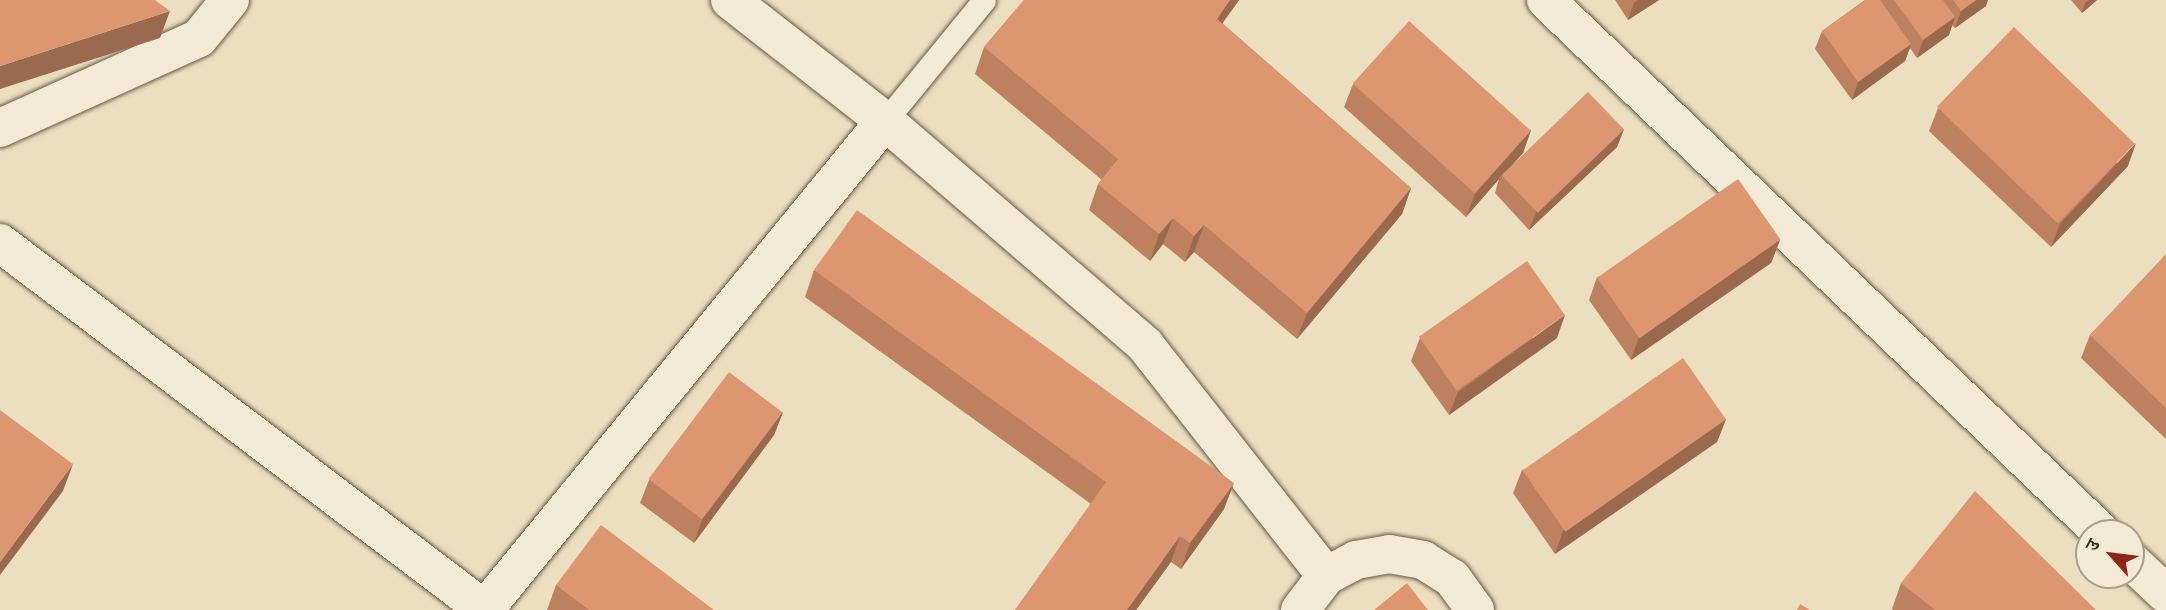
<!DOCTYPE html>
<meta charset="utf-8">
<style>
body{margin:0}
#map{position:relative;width:2166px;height:610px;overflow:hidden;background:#ecdfc0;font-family:"Libre Bodoni","Noto Serif Devanagari",serif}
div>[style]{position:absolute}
.roads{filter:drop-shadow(0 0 2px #665845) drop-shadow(0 0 2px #665845)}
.lane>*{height:23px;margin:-11.5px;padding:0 11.5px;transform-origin:11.5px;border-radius:11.5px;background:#f3ead6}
.street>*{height:38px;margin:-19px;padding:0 19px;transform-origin:19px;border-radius:19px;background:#f3ead6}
.secondary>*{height:38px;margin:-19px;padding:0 19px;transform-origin:19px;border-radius:19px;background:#f3ead6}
.wall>*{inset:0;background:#bd8160}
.shaded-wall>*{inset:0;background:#9a694e}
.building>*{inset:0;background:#dc9670;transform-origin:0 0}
span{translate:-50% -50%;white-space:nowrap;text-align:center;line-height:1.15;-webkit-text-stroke:5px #f3ead6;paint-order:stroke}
.north{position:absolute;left:2075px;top:519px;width:70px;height:70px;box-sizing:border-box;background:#f3ead6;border:2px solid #a99e8c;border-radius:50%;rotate:298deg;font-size:19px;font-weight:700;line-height:28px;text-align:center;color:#392b1c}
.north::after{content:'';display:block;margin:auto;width:24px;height:32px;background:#8f2418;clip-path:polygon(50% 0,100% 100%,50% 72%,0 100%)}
</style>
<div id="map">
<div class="roads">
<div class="lane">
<i style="left:885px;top:121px;width:156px;rotate:-50.7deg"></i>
</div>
<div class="street">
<i style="left:1546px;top:0;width:770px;rotate:43.79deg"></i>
<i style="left:0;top:243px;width:607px;rotate:37.1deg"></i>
<i style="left:2131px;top:561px;width:48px;rotate:43.3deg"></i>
<i style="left:484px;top:610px;width:632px;rotate:-50.65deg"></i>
</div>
<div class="secondary">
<i style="left:730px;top:0;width:197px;rotate:38deg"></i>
<i style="left:885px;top:121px;width:343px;rotate:40.7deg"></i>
<i style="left:1145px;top:345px;width:293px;rotate:51.9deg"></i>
<i style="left:0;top:128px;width:218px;rotate:-24.3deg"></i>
<i style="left:199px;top:38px;width:49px;rotate:-50.8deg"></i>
<i style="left:1300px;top:610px;width:43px;rotate:-52.6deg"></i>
<i style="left:1326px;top:576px;width:34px;rotate:-28deg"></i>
<i style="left:1356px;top:560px;width:34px;rotate:-10deg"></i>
<i style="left:1389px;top:554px;width:35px;rotate:10deg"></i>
<i style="left:1423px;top:560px;width:34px;rotate:32deg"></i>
<i style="left:1452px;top:578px;width:39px;rotate:54deg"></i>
</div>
</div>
<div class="wall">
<i style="clip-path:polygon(1024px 0,1239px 0,1222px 23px,1411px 188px,1402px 214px,1297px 339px,1194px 252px,1185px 262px,1163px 244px,1150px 261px,1089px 210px,1098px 184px,1102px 180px,975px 74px,984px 47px)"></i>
<i style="clip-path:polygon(1615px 0,1659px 0,1628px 20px)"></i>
<i style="clip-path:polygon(1865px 0,1988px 0,1986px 6px,1955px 28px,1952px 25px,1949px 35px,1917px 58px,1910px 48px,1905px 61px,1852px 100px,1815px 49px,1822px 31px)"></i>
<i style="clip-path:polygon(2071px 0,2097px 0,2082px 13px)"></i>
<i style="clip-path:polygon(1353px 84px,1531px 130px,1523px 153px,1514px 163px,1624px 129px,1617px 147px,1529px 230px,1495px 193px,1499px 179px,1466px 217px,1344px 107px)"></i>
<i style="clip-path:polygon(1938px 108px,2128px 166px,2051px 247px,1929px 131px)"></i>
<i style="clip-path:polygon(1780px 240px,1771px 263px,1631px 360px,1589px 300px,1597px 277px)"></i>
<i style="clip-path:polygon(2166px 255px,2166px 439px,2081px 358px,2090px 335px)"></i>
<i style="clip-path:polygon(814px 270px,1224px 509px,1181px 569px,1171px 562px,1136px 610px,1015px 610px,1091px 504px,805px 297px)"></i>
<i style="clip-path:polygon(1420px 338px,1557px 338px,1449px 415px,1411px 361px)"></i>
<i style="clip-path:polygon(783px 412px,774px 435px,694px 543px,640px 503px,649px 480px)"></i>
<i style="clip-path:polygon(1726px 419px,1717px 442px,1555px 554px,1513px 493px,1522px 470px)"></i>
<i style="clip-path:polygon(1901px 583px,2096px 610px,1893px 610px,1892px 609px)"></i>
<i style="clip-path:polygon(556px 585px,714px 610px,547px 610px)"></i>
</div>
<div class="shaded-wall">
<i style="clip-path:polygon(1230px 0,1239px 0,1207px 45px,1217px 19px)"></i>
<i style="clip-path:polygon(1638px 0,1659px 0,1628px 20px,1634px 3px)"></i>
<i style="clip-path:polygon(1976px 0,1988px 0,1986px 6px,1955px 28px,1961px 11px)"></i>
<i style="clip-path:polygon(2089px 0,2097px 0,2082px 13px,2085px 3px)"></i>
<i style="clip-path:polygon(170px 11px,160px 38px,0 89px,0 66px)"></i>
<i style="clip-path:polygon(1955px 17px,1949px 35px,1917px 58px,1923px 40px)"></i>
<i style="clip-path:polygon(1911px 44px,1905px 61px,1852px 100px,1858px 82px)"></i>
<i style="clip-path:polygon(1624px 129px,1617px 147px,1529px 230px,1536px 212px)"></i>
<i style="clip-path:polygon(1531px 130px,1523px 153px,1502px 176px,1501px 175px,1499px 179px,1466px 217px,1475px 194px)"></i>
<i style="clip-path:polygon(2136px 143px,2128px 166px,2051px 247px,2060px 224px)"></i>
<i style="clip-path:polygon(1411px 188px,1402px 214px,1297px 339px,1307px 313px)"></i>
<i style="clip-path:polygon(1173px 218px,1163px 244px,1150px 261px,1159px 234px)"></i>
<i style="clip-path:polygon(1204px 225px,1194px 252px,1185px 262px,1194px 236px)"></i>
<i style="clip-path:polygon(1780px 240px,1771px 263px,1631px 360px,1639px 337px)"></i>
<i style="clip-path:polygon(1565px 315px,1557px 338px,1449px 415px,1458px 392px)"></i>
<i style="clip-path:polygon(783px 412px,774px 435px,694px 543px,702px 520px)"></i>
<i style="clip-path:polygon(1726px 419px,1717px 442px,1555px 554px,1563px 531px)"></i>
<i style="clip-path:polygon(73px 464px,63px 491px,0 575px,0 562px)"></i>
<i style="clip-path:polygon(1234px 483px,1224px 509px,1181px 569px,1190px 543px)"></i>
<i style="clip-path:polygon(1180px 536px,1171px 562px,1136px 610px,1127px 610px)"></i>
</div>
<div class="building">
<i style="clip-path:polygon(0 0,155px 0,170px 11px,0 66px)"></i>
<i style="clip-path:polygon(1024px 0,1230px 0,1217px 19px,1411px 188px,1307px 313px,1204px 225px,1194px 236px,1173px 218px,1159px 234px,1098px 184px,1118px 159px,984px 47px)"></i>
<i style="clip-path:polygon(1865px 0,1880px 0,1911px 44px,1858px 82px,1822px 31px)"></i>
<i style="clip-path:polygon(1894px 0,1943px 0,1955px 17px,1923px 40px)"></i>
<i style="clip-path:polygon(1953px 0,1976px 0,1961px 11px)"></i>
<i style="left:1409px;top:21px;width:164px;height:84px;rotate:42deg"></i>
<i style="left:2014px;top:27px;width:168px;height:111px;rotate:44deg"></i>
<i style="left:1588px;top:92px;width:52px;height:120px;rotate:46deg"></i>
<i style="left:1738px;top:179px;width:74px;height:172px;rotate:55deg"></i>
<i style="clip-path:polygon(857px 210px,1234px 483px,1190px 543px,1180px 536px,1127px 610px,1015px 610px,1106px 482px,814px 270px)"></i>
<i style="clip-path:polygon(2166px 254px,2166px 408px,2090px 335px)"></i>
<i style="left:1527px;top:261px;width:66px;height:132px;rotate:55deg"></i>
<i style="left:1683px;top:358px;width:75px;height:196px;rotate:55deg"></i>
<i style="left:729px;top:372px;width:67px;height:134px;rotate:37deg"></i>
<i style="clip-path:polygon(0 410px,73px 464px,0 562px)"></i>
<i style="clip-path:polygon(1975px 491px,2096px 610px,1935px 610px,1901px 583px)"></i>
<i style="clip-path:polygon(601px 525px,714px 610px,589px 610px,556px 585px)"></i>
<i style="clip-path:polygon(1407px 583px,1428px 610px,1374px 610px)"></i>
<i style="clip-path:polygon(1800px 604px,1810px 610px,1797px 610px)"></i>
</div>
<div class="north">उ</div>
</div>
